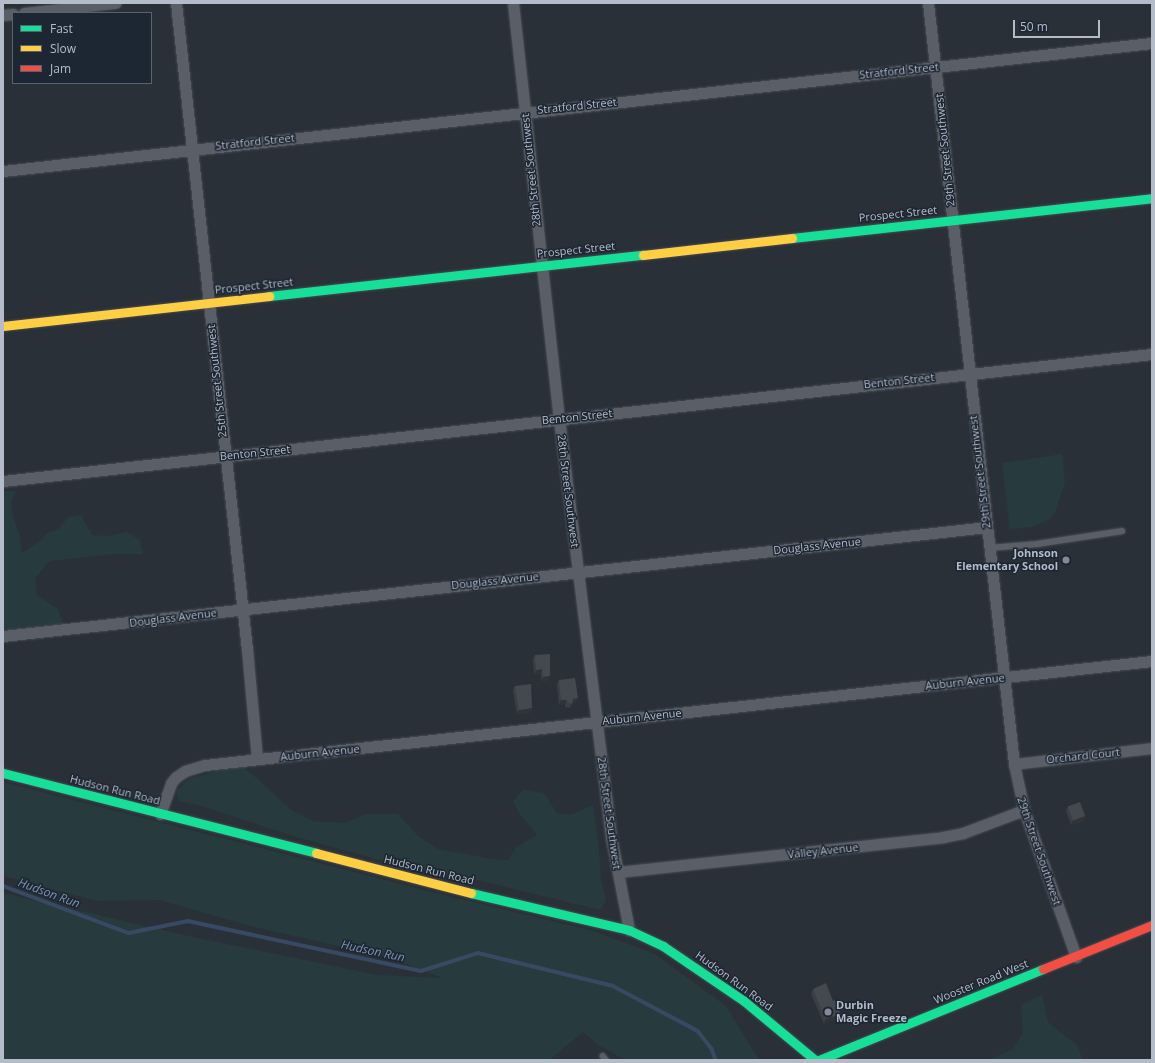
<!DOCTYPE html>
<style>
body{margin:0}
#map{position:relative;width:1155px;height:1063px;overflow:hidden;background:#2a3038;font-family:"Open Sans",sans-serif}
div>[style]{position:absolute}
.green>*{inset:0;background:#273a3e}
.stream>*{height:3.5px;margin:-1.75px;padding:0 1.75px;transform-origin:1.75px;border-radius:1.75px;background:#384963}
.roads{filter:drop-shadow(0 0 1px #484c53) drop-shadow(0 0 1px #484c53)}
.lane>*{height:5.5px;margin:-2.75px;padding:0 2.75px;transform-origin:2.75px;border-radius:2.75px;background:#5a5e66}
.street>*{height:11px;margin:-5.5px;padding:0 5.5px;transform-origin:5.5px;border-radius:5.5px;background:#5a5e66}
.fast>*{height:9px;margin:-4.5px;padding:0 4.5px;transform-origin:4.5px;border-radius:4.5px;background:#16e098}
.slow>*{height:9px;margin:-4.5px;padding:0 4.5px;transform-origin:4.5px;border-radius:4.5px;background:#ffcf43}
.jam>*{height:9px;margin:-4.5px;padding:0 4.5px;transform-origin:4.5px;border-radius:4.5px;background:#f24e42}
.wall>*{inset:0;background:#3a3f45}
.shaded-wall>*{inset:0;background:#303338}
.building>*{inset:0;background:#444950;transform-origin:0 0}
.dots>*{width:11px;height:11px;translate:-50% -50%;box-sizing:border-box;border:2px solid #1d2633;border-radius:50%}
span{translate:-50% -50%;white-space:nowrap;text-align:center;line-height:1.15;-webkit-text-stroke:3px #1d2633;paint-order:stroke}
.street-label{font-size:11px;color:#b4bcc9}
.poi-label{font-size:11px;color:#b4bcc9;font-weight:700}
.right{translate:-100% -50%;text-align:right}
.left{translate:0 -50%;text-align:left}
.water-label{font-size:12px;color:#7c92b1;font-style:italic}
.frame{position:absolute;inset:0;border:4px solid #b4bcc9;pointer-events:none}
.legend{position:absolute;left:12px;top:12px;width:140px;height:72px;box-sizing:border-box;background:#1d2633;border:1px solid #59626f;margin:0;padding:5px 7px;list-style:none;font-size:12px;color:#b4bcc9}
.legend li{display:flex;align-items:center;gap:8px;height:20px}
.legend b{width:20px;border:1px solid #59626f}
.scale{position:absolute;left:1013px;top:20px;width:87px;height:18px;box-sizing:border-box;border:2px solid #b4bcc9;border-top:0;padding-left:5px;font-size:12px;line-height:14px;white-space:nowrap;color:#b4bcc9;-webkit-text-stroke:3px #1d2633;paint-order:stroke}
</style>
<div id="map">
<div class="green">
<i style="clip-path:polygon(1062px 454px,1065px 483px,1055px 512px,1050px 519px,1032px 527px,1010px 529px,1002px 463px)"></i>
<i style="clip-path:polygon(3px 491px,16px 491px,11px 502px,13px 517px,20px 537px,22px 553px,39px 542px,47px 533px,59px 529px,68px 517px,81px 515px,92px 535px,108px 536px,127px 532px,140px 540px,143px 554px,115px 554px,50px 561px,35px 578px,37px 595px,58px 609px,64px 627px,3px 632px)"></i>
<i style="clip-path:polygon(243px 767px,258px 779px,290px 809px,313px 821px,345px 823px,366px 814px,398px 814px,417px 835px,438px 849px,492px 859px,508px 860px,516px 847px,537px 835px,519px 813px,513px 801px,523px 790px,544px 793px,557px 813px,571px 815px,593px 805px,599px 849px,601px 879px,606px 900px,600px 910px,477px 880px,409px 868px,293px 836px,202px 806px,178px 801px,176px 791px,189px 779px,221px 770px)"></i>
<i style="clip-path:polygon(3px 782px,444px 895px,594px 931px,655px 954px,726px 1006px,759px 1060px,625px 1060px,600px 1046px,583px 1032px,549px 1060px,3px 1060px,3px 893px,188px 936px,377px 975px,443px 978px,390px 958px,251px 926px,160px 900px,97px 901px,3px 876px)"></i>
<i style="clip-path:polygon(1042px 995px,1048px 1022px,1077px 1045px,1083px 1060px,990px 1060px,1014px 1048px,1023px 1033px,1021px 1005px)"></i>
</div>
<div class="stream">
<i style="left:3px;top:886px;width:134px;rotate:20.5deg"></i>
<i style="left:129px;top:933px;width:60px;rotate:-11.5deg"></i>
<i style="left:188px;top:921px;width:238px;rotate:12.1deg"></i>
<i style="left:421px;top:971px;width:60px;rotate:-17.5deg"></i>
<i style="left:478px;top:953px;width:139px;rotate:13.7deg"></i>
<i style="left:613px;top:986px;width:96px;rotate:27.9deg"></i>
<i style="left:698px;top:1031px;width:23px;rotate:52deg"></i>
<i style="left:712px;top:1049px;width:12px;rotate:70deg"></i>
</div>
<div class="roads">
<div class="lane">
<i style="left:989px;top:548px;width:48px;rotate:-4.8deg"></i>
<i style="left:1037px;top:544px;width:86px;rotate:-8.7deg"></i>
<i style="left:603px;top:1056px;width:5px;rotate:53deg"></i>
</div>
<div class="street">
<i style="left:176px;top:3px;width:650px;rotate:83.73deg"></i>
<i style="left:247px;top:649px;width:110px;rotate:84.8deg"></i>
<i style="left:513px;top:3px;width:419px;rotate:83.7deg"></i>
<i style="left:559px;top:419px;width:421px;rotate:82.9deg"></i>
<i style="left:611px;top:837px;width:95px;rotate:79deg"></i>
<i style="left:928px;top:3px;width:766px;rotate:83.55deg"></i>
<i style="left:1014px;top:764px;width:47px;rotate:77.7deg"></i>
<i style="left:1024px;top:810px;width:156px;rotate:70.5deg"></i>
<i style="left:24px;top:13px;width:92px;rotate:-6.3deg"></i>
<i style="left:3px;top:15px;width:10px;rotate:-6deg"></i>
<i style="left:3px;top:171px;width:1156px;rotate:-6.36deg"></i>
<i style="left:3px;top:481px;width:1156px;rotate:-6.31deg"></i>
<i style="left:3px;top:636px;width:990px;rotate:-6.32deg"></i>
<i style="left:1014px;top:764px;width:139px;rotate:-6.6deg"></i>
<i style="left:160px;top:814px;width:33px;rotate:-70deg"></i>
<i style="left:171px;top:783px;width:8px;rotate:-50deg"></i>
<i style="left:176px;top:777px;width:11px;rotate:-34deg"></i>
<i style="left:185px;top:771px;width:21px;rotate:-17deg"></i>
<i style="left:205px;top:765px;width:953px;rotate:-6.27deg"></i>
<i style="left:618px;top:872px;width:327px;rotate:-6.1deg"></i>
<i style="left:943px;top:837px;width:20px;rotate:-11deg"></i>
<i style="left:963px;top:833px;width:65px;rotate:-20.7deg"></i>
</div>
<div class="fast">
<i style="left:792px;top:238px;width:362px;rotate:-6.3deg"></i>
<i style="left:269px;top:296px;width:376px;rotate:-6.3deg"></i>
<i style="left:3px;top:773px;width:323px;rotate:14.3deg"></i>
<i style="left:471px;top:893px;width:162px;rotate:13.2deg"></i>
<i style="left:629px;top:930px;width:38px;rotate:25deg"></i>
<i style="left:663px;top:946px;width:98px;rotate:34.2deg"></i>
<i style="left:744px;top:1001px;width:92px;rotate:39.7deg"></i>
<i style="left:819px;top:1060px;width:242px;rotate:-22.1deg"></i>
</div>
<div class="slow">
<i style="left:643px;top:255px;width:150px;rotate:-6.5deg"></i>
<i style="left:3px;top:326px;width:268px;rotate:-6.4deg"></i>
<i style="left:316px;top:853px;width:160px;rotate:14.5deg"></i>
</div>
<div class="jam">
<i style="left:1043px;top:969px;width:118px;rotate:-22deg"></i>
</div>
</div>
<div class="wall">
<i style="clip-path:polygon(535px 655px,548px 681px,541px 681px,541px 674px,534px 674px,533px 659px)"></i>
<i style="clip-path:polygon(559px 680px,576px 703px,572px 703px,570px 708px,565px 707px,565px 704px,559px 705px,557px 685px)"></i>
<i style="clip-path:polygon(515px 686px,532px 708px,531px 713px,517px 714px,513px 690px)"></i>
<i style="clip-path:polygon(1068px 806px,1085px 816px,1084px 821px,1071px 825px,1066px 811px)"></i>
<i style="clip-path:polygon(813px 989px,833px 1001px,839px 1018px,824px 1024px,811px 994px)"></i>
</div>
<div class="shaded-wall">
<i style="clip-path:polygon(542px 669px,541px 674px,534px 674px,536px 670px)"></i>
<i style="clip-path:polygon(550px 676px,548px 681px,541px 681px,543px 677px)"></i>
<i style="clip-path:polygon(578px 698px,576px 703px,571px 703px,573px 699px)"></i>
<i style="clip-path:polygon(561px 700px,567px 700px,565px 704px,559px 705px)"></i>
<i style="clip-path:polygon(532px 708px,531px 713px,517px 714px,519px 710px)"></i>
<i style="clip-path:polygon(1085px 816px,1084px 821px,1071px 825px,1073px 820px)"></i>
<i style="clip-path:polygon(841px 1014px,839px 1018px,824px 1024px,825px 1019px)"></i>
</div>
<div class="building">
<i style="clip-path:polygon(550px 654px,550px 676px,543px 677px,542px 669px,536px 670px,535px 655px)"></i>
<i style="clip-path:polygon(575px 678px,578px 698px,573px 699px,572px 704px,567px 702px,567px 700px,561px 700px,559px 680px)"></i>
<i style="clip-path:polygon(531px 684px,532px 708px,519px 710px,515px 686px)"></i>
<i style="left:1080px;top:802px;width:15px;height:13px;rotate:70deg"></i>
<i style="clip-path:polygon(826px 983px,833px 1001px,835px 1000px,841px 1014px,825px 1019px,813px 989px)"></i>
</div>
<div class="dots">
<i style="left:1066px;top:560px;background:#848b96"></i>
<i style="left:828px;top:1012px;background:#848b96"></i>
</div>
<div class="street-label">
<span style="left:899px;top:71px;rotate:-6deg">Stratford Street</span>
<span style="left:577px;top:106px;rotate:-6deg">Stratford Street</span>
<span style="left:255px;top:142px;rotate:-6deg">Stratford Street</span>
<span style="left:945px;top:150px;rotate:-96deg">29th Street Southwest</span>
<span style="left:531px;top:170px;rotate:-96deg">28th Street Southwest</span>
<span style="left:898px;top:214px;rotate:-6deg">Prospect Street</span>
<span style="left:576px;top:250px;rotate:-6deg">Prospect Street</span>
<span style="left:254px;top:286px;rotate:-6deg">Prospect Street</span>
<span style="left:217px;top:381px;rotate:-96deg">25th Street Southwest</span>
<span style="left:899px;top:381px;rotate:-6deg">Benton Street</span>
<span style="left:577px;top:417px;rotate:-6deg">Benton Street</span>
<span style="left:255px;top:453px;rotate:-6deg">Benton Street</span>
<span style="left:980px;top:472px;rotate:-97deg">29th Street Southwest</span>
<span style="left:568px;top:491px;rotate:83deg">28th Street Southwest</span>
<span style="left:817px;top:546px;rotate:-6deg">Douglass Avenue</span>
<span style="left:495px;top:581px;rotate:-6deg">Douglass Avenue</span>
<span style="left:173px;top:618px;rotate:-7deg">Douglass Avenue</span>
<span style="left:965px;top:682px;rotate:-6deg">Auburn Avenue</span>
<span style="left:642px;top:717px;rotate:-6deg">Auburn Avenue</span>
<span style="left:320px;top:753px;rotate:-6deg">Auburn Avenue</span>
<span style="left:1083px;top:756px;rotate:-6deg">Orchard Court</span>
<span style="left:115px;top:790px;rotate:14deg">Hudson Run Road</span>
<span style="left:609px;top:813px;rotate:82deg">28th Street Southwest</span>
<span style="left:823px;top:851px;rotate:-6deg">Valley Avenue</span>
<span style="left:1039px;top:851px;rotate:71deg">29th Street Southwest</span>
<span style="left:429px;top:870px;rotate:14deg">Hudson Run Road</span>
<span style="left:734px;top:981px;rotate:36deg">Hudson Run Road</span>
<span style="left:981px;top:982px;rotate:-22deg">Wooster Road West</span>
</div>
<div class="poi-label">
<span class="right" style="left:1058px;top:560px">Johnson<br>Elementary School</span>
<span class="left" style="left:836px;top:1012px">Durbin<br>Magic Freeze</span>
</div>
<div class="water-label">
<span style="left:49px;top:893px;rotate:20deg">Hudson Run</span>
<span style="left:373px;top:951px;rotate:12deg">Hudson Run</span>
</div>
<div class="frame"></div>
<ul class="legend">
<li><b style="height:5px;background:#16e098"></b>Fast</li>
<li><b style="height:5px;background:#ffcf43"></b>Slow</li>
<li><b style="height:5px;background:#f24e42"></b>Jam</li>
</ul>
<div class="scale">50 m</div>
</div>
